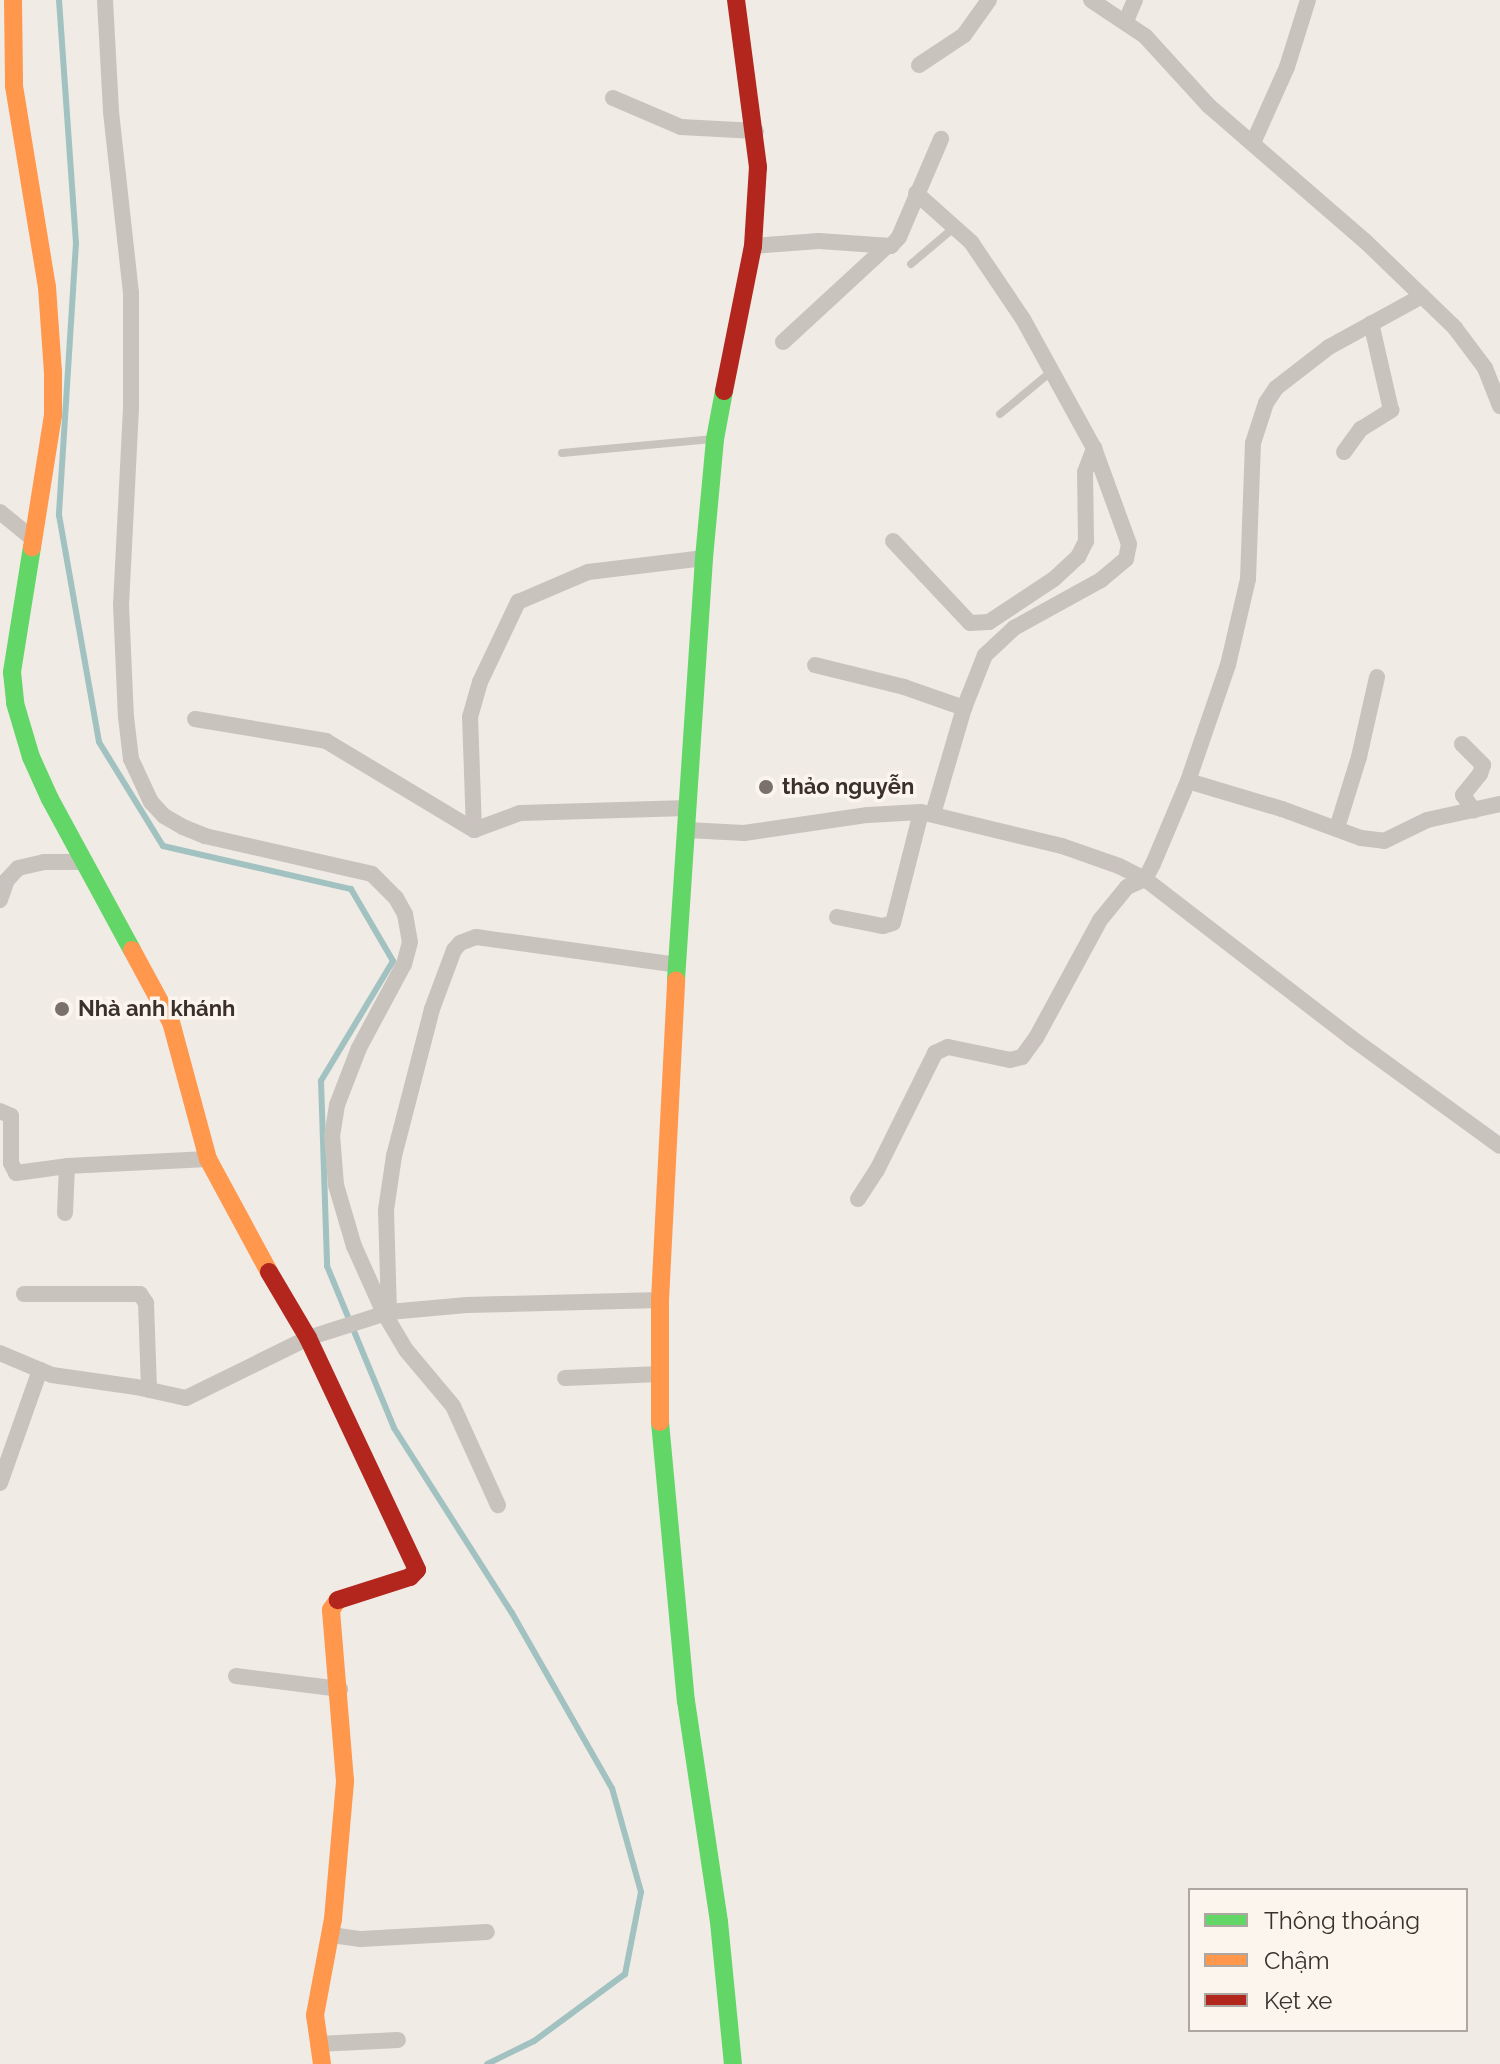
<!DOCTYPE html>
<meta charset="utf-8">
<style>
body{margin:0}
#map{position:relative;width:1500px;height:2064px;overflow:hidden;background:#f0ebe5;font-family:Raleway,sans-serif}
div>[style]{position:absolute}
.stream>*{height:6px;margin:-3px;padding:0 3px;transform-origin:3px;border-radius:3px;background:#a1c2c1}
.lane>*{height:8px;margin:-4px;padding:0 4px;transform-origin:4px;border-radius:4px;background:#c9c3be}
.street>*{height:16px;margin:-8px;padding:0 8px;transform-origin:8px;border-radius:8px;background:#c9c3be}
.fast>*{height:18px;margin:-9px;padding:0 9px;transform-origin:9px;border-radius:9px;background:#63d668}
.slow>*{height:18px;margin:-9px;padding:0 9px;transform-origin:9px;border-radius:9px;background:#ff974d}
.jam>*{height:18px;margin:-9px;padding:0 9px;transform-origin:9px;border-radius:9px;background:#b3261e}
.dots>*{width:22px;height:22px;translate:-50% -50%;box-sizing:border-box;border:4px solid #fbf5ee;border-radius:50%}
span{translate:-50% -50%;white-space:nowrap;text-align:center;line-height:1.15;-webkit-text-stroke:7px #fbf5ee;paint-order:stroke}
.poi-label{font-size:22px;color:#3b302b;font-weight:700}
.left{translate:0 -50%;text-align:left}
.legend{position:absolute;left:1188px;top:1888px;width:280px;height:144px;box-sizing:border-box;background:#fbf5ee;border:2px solid #aea6a0;margin:0;padding:10px 14px;list-style:none;font-size:24px;color:#3b302b}
.legend li{display:flex;align-items:center;gap:16px;height:40px}
.legend b{width:40px;border:2px solid #aea6a0}
</style>
<div id="map">
<div class="stream">
<i style="left:59px;top:0;width:244px;rotate:86deg"></i>
<i style="left:76px;top:243px;width:273px;rotate:93.6deg"></i>
<i style="left:59px;top:515px;width:230px;rotate:80deg"></i>
<i style="left:99px;top:742px;width:122px;rotate:58.4deg"></i>
<i style="left:163px;top:846px;width:193px;rotate:12.9deg"></i>
<i style="left:351px;top:889px;width:83px;rotate:59.7deg"></i>
<i style="left:393px;top:961px;width:140px;rotate:121deg"></i>
<i style="left:321px;top:1081px;width:185px;rotate:88.1deg"></i>
<i style="left:327px;top:1266px;width:175px;rotate:67.5deg"></i>
<i style="left:394px;top:1428px;width:219px;rotate:57.5deg"></i>
<i style="left:512px;top:1613px;width:202px;rotate:60.3deg"></i>
<i style="left:612px;top:1788px;width:108px;rotate:74.4deg"></i>
<i style="left:641px;top:1892px;width:84px;rotate:101deg"></i>
<i style="left:625px;top:1974px;width:113px;rotate:143.6deg"></i>
<i style="left:534px;top:2041px;width:52px;rotate:153.9deg"></i>
</div>
<div class="lane">
<i style="left:911px;top:264px;width:59px;rotate:-40.2deg"></i>
<i style="left:1000px;top:414px;width:67px;rotate:-39.6deg"></i>
<i style="left:562px;top:453px;width:153px;rotate:-5.3deg"></i>
</div>
<div class="street">
<i style="left:105px;top:0;width:112px;rotate:86.9deg"></i>
<i style="left:111px;top:112px;width:182px;rotate:83.7deg"></i>
<i style="left:131px;top:293px;width:115px;rotate:90deg"></i>
<i style="left:131px;top:408px;width:196px;rotate:92.9deg"></i>
<i style="left:121px;top:604px;width:113px;rotate:87.5deg"></i>
<i style="left:126px;top:717px;width:42px;rotate:83.2deg"></i>
<i style="left:131px;top:759px;width:47px;rotate:65.1deg"></i>
<i style="left:151px;top:802px;width:19px;rotate:47deg"></i>
<i style="left:164px;top:816px;width:22px;rotate:30deg"></i>
<i style="left:183px;top:827px;width:24px;rotate:22deg"></i>
<i style="left:205px;top:836px;width:171px;rotate:12.8deg"></i>
<i style="left:372px;top:874px;width:34px;rotate:45deg"></i>
<i style="left:396px;top:898px;width:18px;rotate:61deg"></i>
<i style="left:405px;top:914px;width:28px;rotate:80deg"></i>
<i style="left:410px;top:942px;width:23px;rotate:105deg"></i>
<i style="left:404px;top:964px;width:95px;rotate:118.2deg"></i>
<i style="left:359px;top:1048px;width:61px;rotate:111.1deg"></i>
<i style="left:337px;top:1105px;width:30px;rotate:99deg"></i>
<i style="left:332px;top:1135px;width:50px;rotate:85.4deg"></i>
<i style="left:336px;top:1185px;width:64px;rotate:73.6deg"></i>
<i style="left:354px;top:1246px;width:73px;rotate:65.9deg"></i>
<i style="left:384px;top:1313px;width:43px;rotate:59.3deg"></i>
<i style="left:406px;top:1350px;width:73px;rotate:50deg"></i>
<i style="left:453px;top:1406px;width:109px;rotate:65.6deg"></i>
<i style="left:1091px;top:0;width:65px;rotate:33.7deg"></i>
<i style="left:1145px;top:36px;width:95px;rotate:47.6deg"></i>
<i style="left:1209px;top:106px;width:206px;rotate:40.9deg"></i>
<i style="left:1365px;top:241px;width:125px;rotate:44deg"></i>
<i style="left:1455px;top:328px;width:50px;rotate:53.1deg"></i>
<i style="left:1485px;top:368px;width:41px;rotate:68.5deg"></i>
<i style="left:1126px;top:21px;width:23px;rotate:-67deg"></i>
<i style="left:919px;top:65px;width:54px;rotate:-33.7deg"></i>
<i style="left:964px;top:35px;width:43px;rotate:-54.5deg"></i>
<i style="left:613px;top:98px;width:74px;rotate:23.1deg"></i>
<i style="left:681px;top:127px;width:75px;rotate:3.1deg"></i>
<i style="left:1253px;top:143px;width:83px;rotate:-65.9deg"></i>
<i style="left:1287px;top:67px;width:70px;rotate:-72.6deg"></i>
<i style="left:916px;top:193px;width:74px;rotate:41.7deg"></i>
<i style="left:971px;top:242px;width:93px;rotate:56deg"></i>
<i style="left:1023px;top:319px;width:147px;rotate:61.2deg"></i>
<i style="left:1094px;top:448px;width:102px;rotate:70deg"></i>
<i style="left:1129px;top:544px;width:15px;rotate:101deg"></i>
<i style="left:1126px;top:559px;width:33px;rotate:140deg"></i>
<i style="left:1101px;top:580px;width:99px;rotate:151.1deg"></i>
<i style="left:1014px;top:628px;width:40px;rotate:137deg"></i>
<i style="left:985px;top:655px;width:57px;rotate:111.6deg"></i>
<i style="left:964px;top:708px;width:110px;rotate:106.3deg"></i>
<i style="left:753px;top:246px;width:66px;rotate:-4.3deg"></i>
<i style="left:819px;top:241px;width:72px;rotate:4deg"></i>
<i style="left:891px;top:246px;width:12px;rotate:-48deg"></i>
<i style="left:899px;top:237px;width:107px;rotate:-66.8deg"></i>
<i style="left:783px;top:342px;width:140px;rotate:-42.7deg"></i>
<i style="left:1344px;top:452px;width:29px;rotate:-54deg"></i>
<i style="left:1361px;top:429px;width:36px;rotate:-32deg"></i>
<i style="left:1391px;top:410px;width:89px;rotate:-102.9deg"></i>
<i style="left:0;top:512px;width:43px;rotate:39.3deg"></i>
<i style="left:893px;top:541px;width:112px;rotate:46.8deg"></i>
<i style="left:970px;top:623px;width:19px;rotate:-3deg"></i>
<i style="left:989px;top:622px;width:78px;rotate:-33.5deg"></i>
<i style="left:1054px;top:579px;width:33px;rotate:-43deg"></i>
<i style="left:1078px;top:557px;width:18px;rotate:-63deg"></i>
<i style="left:1086px;top:541px;width:69px;rotate:-90.8deg"></i>
<i style="left:1085px;top:472px;width:26px;rotate:-69deg"></i>
<i style="left:815px;top:665px;width:92px;rotate:13.9deg"></i>
<i style="left:904px;top:687px;width:64px;rotate:19.3deg"></i>
<i style="left:195px;top:719px;width:133px;rotate:9.5deg"></i>
<i style="left:326px;top:741px;width:173px;rotate:31deg"></i>
<i style="left:1462px;top:744px;width:30px;rotate:45deg"></i>
<i style="left:1483px;top:765px;width:9px;rotate:108deg"></i>
<i style="left:1480px;top:774px;width:27px;rotate:129deg"></i>
<i style="left:1463px;top:795px;width:19px;rotate:55deg"></i>
<i style="left:1188px;top:781px;width:98px;rotate:16.6deg"></i>
<i style="left:1282px;top:809px;width:84px;rotate:20.2deg"></i>
<i style="left:1361px;top:838px;width:23px;rotate:7deg"></i>
<i style="left:1384px;top:841px;width:48px;rotate:-26deg"></i>
<i style="left:1427px;top:820px;width:75px;rotate:-12.4deg"></i>
<i style="left:1337px;top:828px;width:74px;rotate:-72.8deg"></i>
<i style="left:1359px;top:757px;width:82px;rotate:-77.3deg"></i>
<i style="left:474px;top:830px;width:113px;rotate:-92deg"></i>
<i style="left:470px;top:717px;width:36px;rotate:-74deg"></i>
<i style="left:480px;top:682px;width:89px;rotate:-64.6deg"></i>
<i style="left:518px;top:602px;width:76px;rotate:-23.2deg"></i>
<i style="left:588px;top:572px;width:117px;rotate:-6.9deg"></i>
<i style="left:474px;top:830px;width:49px;rotate:-20.3deg"></i>
<i style="left:520px;top:813px;width:168px;rotate:-1.7deg"></i>
<i style="left:687px;top:830px;width:57px;rotate:3deg"></i>
<i style="left:744px;top:833px;width:125px;rotate:-8.3deg"></i>
<i style="left:868px;top:815px;width:53px;rotate:-3.2deg"></i>
<i style="left:921px;top:812px;width:145px;rotate:13.6deg"></i>
<i style="left:1062px;top:846px;width:60px;rotate:19.3deg"></i>
<i style="left:1119px;top:866px;width:29px;rotate:27deg"></i>
<i style="left:1145px;top:879px;width:259px;rotate:37.6deg"></i>
<i style="left:1350px;top:1037px;width:185px;rotate:36deg"></i>
<i style="left:0;top:900px;width:21px;rotate:-71deg"></i>
<i style="left:7px;top:880px;width:16px;rotate:-47deg"></i>
<i style="left:18px;top:868px;width:27px;rotate:-13deg"></i>
<i style="left:44px;top:862px;width:40px"></i>
<i style="left:837px;top:917px;width:47px;rotate:11.1deg"></i>
<i style="left:883px;top:926px;width:10px;rotate:-17deg"></i>
<i style="left:893px;top:923px;width:114px;rotate:-75.8deg"></i>
<i style="left:0;top:1111px;width:12px;rotate:24deg"></i>
<i style="left:11px;top:1116px;width:47px;rotate:90deg"></i>
<i style="left:11px;top:1163px;width:11px;rotate:63deg"></i>
<i style="left:16px;top:1173px;width:51px;rotate:-7.8deg"></i>
<i style="left:67px;top:1166px;width:141px;rotate:-2.8deg"></i>
<i style="left:858px;top:1199px;width:35px;rotate:-57deg"></i>
<i style="left:877px;top:1170px;width:131px;rotate:-63.6deg"></i>
<i style="left:935px;top:1053px;width:14px;rotate:-25deg"></i>
<i style="left:948px;top:1047px;width:63px;rotate:11.8deg"></i>
<i style="left:1010px;top:1060px;width:12px;rotate:-14deg"></i>
<i style="left:1022px;top:1057px;width:24px;rotate:-54deg"></i>
<i style="left:1036px;top:1038px;width:134px;rotate:-61.5deg"></i>
<i style="left:1100px;top:920px;width:43px;rotate:-50.7deg"></i>
<i style="left:1127px;top:887px;width:20px;rotate:-24deg"></i>
<i style="left:1145px;top:879px;width:17px;rotate:-62deg"></i>
<i style="left:1153px;top:864px;width:90px;rotate:-67.1deg"></i>
<i style="left:1188px;top:781px;width:123px;rotate:-71deg"></i>
<i style="left:1228px;top:665px;width:88px;rotate:-76.9deg"></i>
<i style="left:1248px;top:579px;width:136px;rotate:-87.9deg"></i>
<i style="left:1253px;top:443px;width:42px;rotate:-72deg"></i>
<i style="left:1266px;top:403px;width:18px;rotate:-56deg"></i>
<i style="left:1276px;top:388px;width:67px;rotate:-37.7deg"></i>
<i style="left:1329px;top:347px;width:106px;rotate:-28.7deg"></i>
<i style="left:65px;top:1213px;width:47px;rotate:-87.6deg"></i>
<i style="left:24px;top:1294px;width:116px"></i>
<i style="left:140px;top:1294px;width:11px;rotate:56deg"></i>
<i style="left:146px;top:1303px;width:87px;rotate:88deg"></i>
<i style="left:389px;top:1312px;width:102px;rotate:-91.7deg"></i>
<i style="left:386px;top:1210px;width:55px;rotate:-81.6deg"></i>
<i style="left:394px;top:1156px;width:152px;rotate:-75.5deg"></i>
<i style="left:432px;top:1009px;width:63px;rotate:-69.6deg"></i>
<i style="left:454px;top:950px;width:9px;rotate:-49deg"></i>
<i style="left:460px;top:943px;width:17px;rotate:-21deg"></i>
<i style="left:476px;top:937px;width:203px;rotate:7.9deg"></i>
<i style="left:0;top:1353px;width:56px;rotate:22.9deg"></i>
<i style="left:52px;top:1375px;width:85px;rotate:8.1deg"></i>
<i style="left:136px;top:1387px;width:51px;rotate:12.4deg"></i>
<i style="left:186px;top:1398px;width:136px;rotate:-26.2deg"></i>
<i style="left:308px;top:1338px;width:85px;rotate:-17.8deg"></i>
<i style="left:389px;top:1312px;width:78px;rotate:-5.1deg"></i>
<i style="left:467px;top:1305px;width:193px;rotate:-1.5deg"></i>
<i style="left:565px;top:1378px;width:95px;rotate:-2.4deg"></i>
<i style="left:0;top:1483px;width:120px;rotate:-70.5deg"></i>
<i style="left:236px;top:1676px;width:105px;rotate:7.1deg"></i>
<i style="left:331px;top:1935px;width:30px;rotate:8deg"></i>
<i style="left:361px;top:1939px;width:126px;rotate:-3.2deg"></i>
<i style="left:318px;top:2044px;width:80px;rotate:-2.9deg"></i>
</div>
<div class="fast">
<i style="left:32px;top:547px;width:127px;rotate:99.1deg"></i>
<i style="left:12px;top:672px;width:31px;rotate:84deg"></i>
<i style="left:15px;top:703px;width:56px;rotate:73.5deg"></i>
<i style="left:31px;top:757px;width:46px;rotate:65.7deg"></i>
<i style="left:50px;top:799px;width:172px;rotate:61.5deg"></i>
<i style="left:676px;top:980px;width:423px;rotate:-86.2deg"></i>
<i style="left:704px;top:558px;width:120px;rotate:-84.7deg"></i>
<i style="left:715px;top:439px;width:49px;rotate:-79.4deg"></i>
<i style="left:660px;top:1422px;width:280px;rotate:84.7deg"></i>
<i style="left:686px;top:1701px;width:223px;rotate:81.5deg"></i>
<i style="left:719px;top:1922px;width:143px;rotate:84.4deg"></i>
</div>
<div class="slow">
<i style="left:13px;top:0;width:86px;rotate:89.3deg"></i>
<i style="left:14px;top:86px;width:204px;rotate:80.7deg"></i>
<i style="left:47px;top:287px;width:85px;rotate:86deg"></i>
<i style="left:53px;top:372px;width:43px;rotate:90deg"></i>
<i style="left:53px;top:415px;width:134px;rotate:99deg"></i>
<i style="left:132px;top:950px;width:82px;rotate:61.6deg"></i>
<i style="left:171px;top:1022px;width:142px;rotate:74.9deg"></i>
<i style="left:208px;top:1159px;width:128px;rotate:61.6deg"></i>
<i style="left:660px;top:1422px;width:122px;rotate:-90deg"></i>
<i style="left:660px;top:1300px;width:320px;rotate:-87.1deg"></i>
<i style="left:322px;top:2064px;width:49px;rotate:-98.1deg"></i>
<i style="left:315px;top:2015px;width:98px;rotate:-79.4deg"></i>
<i style="left:333px;top:1919px;width:139px;rotate:-85deg"></i>
<i style="left:345px;top:1781px;width:172px;rotate:-94.7deg"></i>
<i style="left:331px;top:1610px;width:12px;rotate:-55deg"></i>
</div>
<div class="jam">
<i style="left:724px;top:391px;width:148px;rotate:-78.7deg"></i>
<i style="left:753px;top:246px;width:79px;rotate:-86.4deg"></i>
<i style="left:758px;top:167px;width:168px;rotate:-97.5deg"></i>
<i style="left:269px;top:1272px;width:77px;rotate:59.4deg"></i>
<i style="left:308px;top:1338px;width:256px;rotate:64.8deg"></i>
<i style="left:417px;top:1570px;width:10px;rotate:135deg"></i>
<i style="left:410px;top:1577px;width:76px;rotate:162.3deg"></i>
</div>
<div class="dots">
<i style="left:766px;top:787px;background:#7a716c"></i>
<i style="left:62px;top:1009px;background:#7a716c"></i>
</div>
<div class="poi-label">
<span class="left" style="left:782px;top:787px">thảo nguyễn</span>
<span class="left" style="left:78px;top:1009px">Nhà anh khánh</span>
</div>
<ul class="legend">
<li><b style="height:10px;background:#63d668"></b>Thông thoáng</li>
<li><b style="height:10px;background:#ff974d"></b>Chậm</li>
<li><b style="height:10px;background:#b3261e"></b>Kẹt xe</li>
</ul>
</div>
